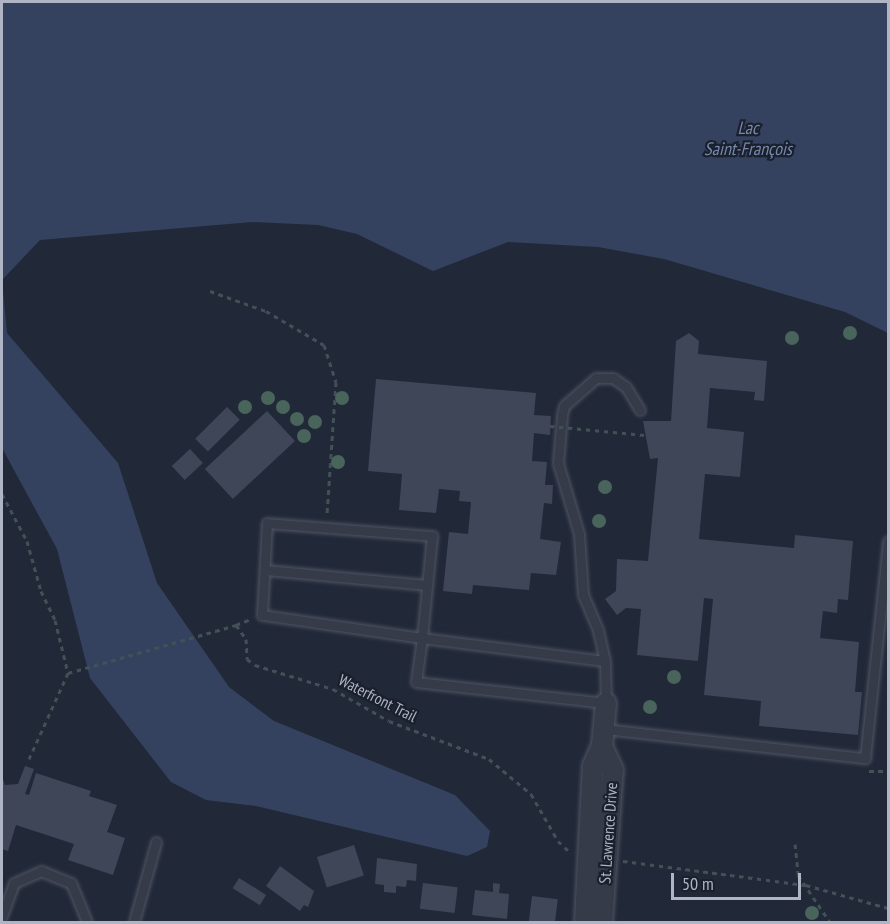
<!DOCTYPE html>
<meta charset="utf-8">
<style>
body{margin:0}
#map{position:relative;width:890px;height:924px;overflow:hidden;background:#212838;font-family:"PT Sans Narrow",sans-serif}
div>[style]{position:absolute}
.water>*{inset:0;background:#35425f}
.building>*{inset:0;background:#3e4658;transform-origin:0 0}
.path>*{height:3px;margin-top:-1.5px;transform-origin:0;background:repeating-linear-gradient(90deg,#415156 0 4.5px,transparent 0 9px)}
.roads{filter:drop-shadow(0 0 2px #505563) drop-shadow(0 0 2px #505563)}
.service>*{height:9px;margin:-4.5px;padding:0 4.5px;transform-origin:4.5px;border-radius:4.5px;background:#353b49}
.minor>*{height:20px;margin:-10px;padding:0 10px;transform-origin:10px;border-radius:10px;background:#353b49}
.path-bridge>*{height:3px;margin-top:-1.5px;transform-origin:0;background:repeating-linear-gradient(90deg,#415156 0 4.5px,transparent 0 9px)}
.trees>*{width:14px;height:14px;margin:-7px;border-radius:50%;background:#48645b}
span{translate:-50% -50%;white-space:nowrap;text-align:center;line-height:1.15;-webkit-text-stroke:4.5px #1a202d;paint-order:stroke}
.street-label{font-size:16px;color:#b0b5c5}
.water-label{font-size:18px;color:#7888ac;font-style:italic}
.frame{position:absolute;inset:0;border:3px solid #b0b5c5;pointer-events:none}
.scale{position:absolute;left:671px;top:873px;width:130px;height:27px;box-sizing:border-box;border:3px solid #b0b5c5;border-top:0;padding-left:8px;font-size:18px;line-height:21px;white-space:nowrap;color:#b0b5c5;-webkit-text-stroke:4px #1a202d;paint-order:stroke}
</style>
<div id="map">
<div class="water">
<i style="clip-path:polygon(2px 2px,888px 2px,888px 333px,845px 312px,664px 259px,598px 247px,508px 242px,433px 271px,357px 234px,318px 225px,252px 222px,40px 240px,2px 280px,7px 333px,118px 463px,157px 583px,229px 687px,274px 721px,455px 795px,490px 831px,487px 847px,467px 856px,256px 806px,206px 800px,171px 782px,90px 678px,57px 549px,2px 448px)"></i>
</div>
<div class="building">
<i style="clip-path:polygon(689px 333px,699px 341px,698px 354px,767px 361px,764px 401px,754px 400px,755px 392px,710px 388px,707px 428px,744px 432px,740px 477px,705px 474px,699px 539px,794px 548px,795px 535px,853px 541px,848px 600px,838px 599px,837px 613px,823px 611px,820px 638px,859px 642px,855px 692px,862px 692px,858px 735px,759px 726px,761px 701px,704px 695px,713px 599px,704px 598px,698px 661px,637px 655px,641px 609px,626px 608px,617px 615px,605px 599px,616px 591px,617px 559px,648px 561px,658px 458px,650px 459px,643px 421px,671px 421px,676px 341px)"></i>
<i style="clip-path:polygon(376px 379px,536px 393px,534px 415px,551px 416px,550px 435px,534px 433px,532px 461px,547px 462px,545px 485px,553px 485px,552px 504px,544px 503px,540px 539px,561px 542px,556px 575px,531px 573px,529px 590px,473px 585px,472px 594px,443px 591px,449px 532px,468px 534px,471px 502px,459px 501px,460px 491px,439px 489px,436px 513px,399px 510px,402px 474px,368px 471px)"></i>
<i style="left:227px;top:407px;width:18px;height:45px;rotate:45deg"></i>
<i style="left:267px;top:411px;width:41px;height:85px;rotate:47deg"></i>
<i style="left:190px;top:449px;width:19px;height:25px;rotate:47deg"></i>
<i style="clip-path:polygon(25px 766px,34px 769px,25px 794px,29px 795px,36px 773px,91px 791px,89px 796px,117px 805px,107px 832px,125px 838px,113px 875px,68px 860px,74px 844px,16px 825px,8px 851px,2px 849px,2px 777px,5px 785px,18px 784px)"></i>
<i style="left:354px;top:845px;width:32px;height:39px;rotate:72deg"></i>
<i style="clip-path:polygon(377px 858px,417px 864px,416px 881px,407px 880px,406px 887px,396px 886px,396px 893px,384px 892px,384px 885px,375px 884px)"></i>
<i style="clip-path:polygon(280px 866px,314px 891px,308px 907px,304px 905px,300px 911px,266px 886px)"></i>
<i style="left:239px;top:878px;width:32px;height:12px;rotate:32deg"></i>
<i style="left:423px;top:883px;width:35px;height:26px;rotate:7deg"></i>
<i style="clip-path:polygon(493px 883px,500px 884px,499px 893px,509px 894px,507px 919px,472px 915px,475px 890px,493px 892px)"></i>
<i style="left:532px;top:896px;width:26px;height:26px;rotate:7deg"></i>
</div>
<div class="path">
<i style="left:210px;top:291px;width:59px;rotate:19.7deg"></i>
<i style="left:266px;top:311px;width:67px;rotate:30.4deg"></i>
<i style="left:324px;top:345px;width:39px;rotate:72deg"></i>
<i style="left:336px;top:382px;width:133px;rotate:93.9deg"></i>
<i style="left:2px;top:494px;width:53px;rotate:62deg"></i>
<i style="left:27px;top:541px;width:52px;rotate:74.4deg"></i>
<i style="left:41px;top:591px;width:32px;rotate:64deg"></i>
<i style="left:55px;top:620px;width:55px;rotate:76.2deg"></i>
<i style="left:236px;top:625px;width:16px;rotate:-22deg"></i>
<i style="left:68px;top:673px;width:175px;rotate:-15.9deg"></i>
<i style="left:236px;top:625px;width:17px;rotate:54deg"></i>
<i style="left:246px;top:639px;width:20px;rotate:87deg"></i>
<i style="left:247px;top:659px;width:10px;rotate:37deg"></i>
<i style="left:255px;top:665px;width:82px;rotate:17.1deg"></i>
<i style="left:333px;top:689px;width:64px;rotate:29.7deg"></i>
<i style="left:389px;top:721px;width:107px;rotate:20.8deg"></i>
<i style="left:489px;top:759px;width:55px;rotate:39.8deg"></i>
<i style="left:531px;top:794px;width:54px;rotate:60.1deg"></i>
<i style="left:558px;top:841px;width:16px;rotate:43deg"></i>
<i style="left:29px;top:759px;width:94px;rotate:-65.6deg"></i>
<i style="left:869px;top:771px;width:19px"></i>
<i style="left:795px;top:844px;width:31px;rotate:84deg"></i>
<i style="left:798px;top:875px;width:57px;rotate:55.8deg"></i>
<i style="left:623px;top:861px;width:185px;rotate:7.5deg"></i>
<i style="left:806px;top:885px;width:85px;rotate:15.7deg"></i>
</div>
<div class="roads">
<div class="service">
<i style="left:267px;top:523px;width:166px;rotate:4.5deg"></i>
<i style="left:432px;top:536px;width:102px;rotate:95.6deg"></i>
<i style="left:422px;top:638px;width:162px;rotate:-171.8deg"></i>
<i style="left:262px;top:615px;width:92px;rotate:-86.9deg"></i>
<i style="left:265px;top:570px;width:163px;rotate:5.3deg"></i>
<i style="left:422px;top:638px;width:184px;rotate:7.2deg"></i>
<i style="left:605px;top:661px;width:42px;rotate:88.6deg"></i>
<i style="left:606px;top:703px;width:191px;rotate:-173.7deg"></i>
<i style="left:416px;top:682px;width:44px;rotate:-82.2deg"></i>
<i style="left:605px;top:661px;width:32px;rotate:-103deg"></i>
<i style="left:598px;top:630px;width:38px;rotate:-113deg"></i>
<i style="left:583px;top:595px;width:61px;rotate:-93.8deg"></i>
<i style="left:579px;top:534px;width:74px;rotate:-106.5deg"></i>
<i style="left:558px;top:463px;width:48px;rotate:-85.2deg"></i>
<i style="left:562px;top:415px;width:9px;rotate:-77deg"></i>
<i style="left:564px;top:406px;width:43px;rotate:-41.2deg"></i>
<i style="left:596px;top:378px;width:17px"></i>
<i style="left:613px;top:378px;width:16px;rotate:35deg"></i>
<i style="left:626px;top:387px;width:27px;rotate:59deg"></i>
<i style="left:605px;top:729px;width:262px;rotate:6.4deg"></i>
<i style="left:865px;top:758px;width:218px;rotate:-83.9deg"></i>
<i style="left:2px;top:916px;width:35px;rotate:-70deg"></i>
<i style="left:14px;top:883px;width:30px;rotate:-24deg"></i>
<i style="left:41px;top:871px;width:32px;rotate:22deg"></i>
<i style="left:71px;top:883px;width:42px;rotate:67.7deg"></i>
<i style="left:134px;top:922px;width:83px;rotate:-74.6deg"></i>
</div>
<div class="minor">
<i style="left:585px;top:922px;width:156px;rotate:-87.1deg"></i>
<i style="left:593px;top:766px;width:22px;rotate:-66deg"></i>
<i style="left:602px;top:746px;width:43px;rotate:-84.7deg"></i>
<i style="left:602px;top:922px;width:152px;rotate:-85.9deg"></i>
<i style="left:613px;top:770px;width:26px;rotate:-115deg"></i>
</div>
</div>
<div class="path-bridge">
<i style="left:550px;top:426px;width:95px;rotate:5.4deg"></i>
</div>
<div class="trees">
<i style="left:850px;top:333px"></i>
<i style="left:792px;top:338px"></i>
<i style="left:268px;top:398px"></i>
<i style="left:342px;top:398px"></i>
<i style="left:245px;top:407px"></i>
<i style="left:283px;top:407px"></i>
<i style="left:297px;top:419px"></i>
<i style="left:315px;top:422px"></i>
<i style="left:304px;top:436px"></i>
<i style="left:338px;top:462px"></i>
<i style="left:605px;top:487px"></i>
<i style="left:599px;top:521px"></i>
<i style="left:674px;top:677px"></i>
<i style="left:650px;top:707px"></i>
<i style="left:812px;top:913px"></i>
</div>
<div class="street-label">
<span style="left:378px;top:698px;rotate:27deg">Waterfront Trail</span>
<span style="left:608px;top:833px;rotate:-86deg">St. Lawrence Drive</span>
</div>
<div class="water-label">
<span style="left:748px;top:139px">Lac<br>Saint-François</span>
</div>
<div class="frame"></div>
<div class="scale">50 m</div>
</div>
